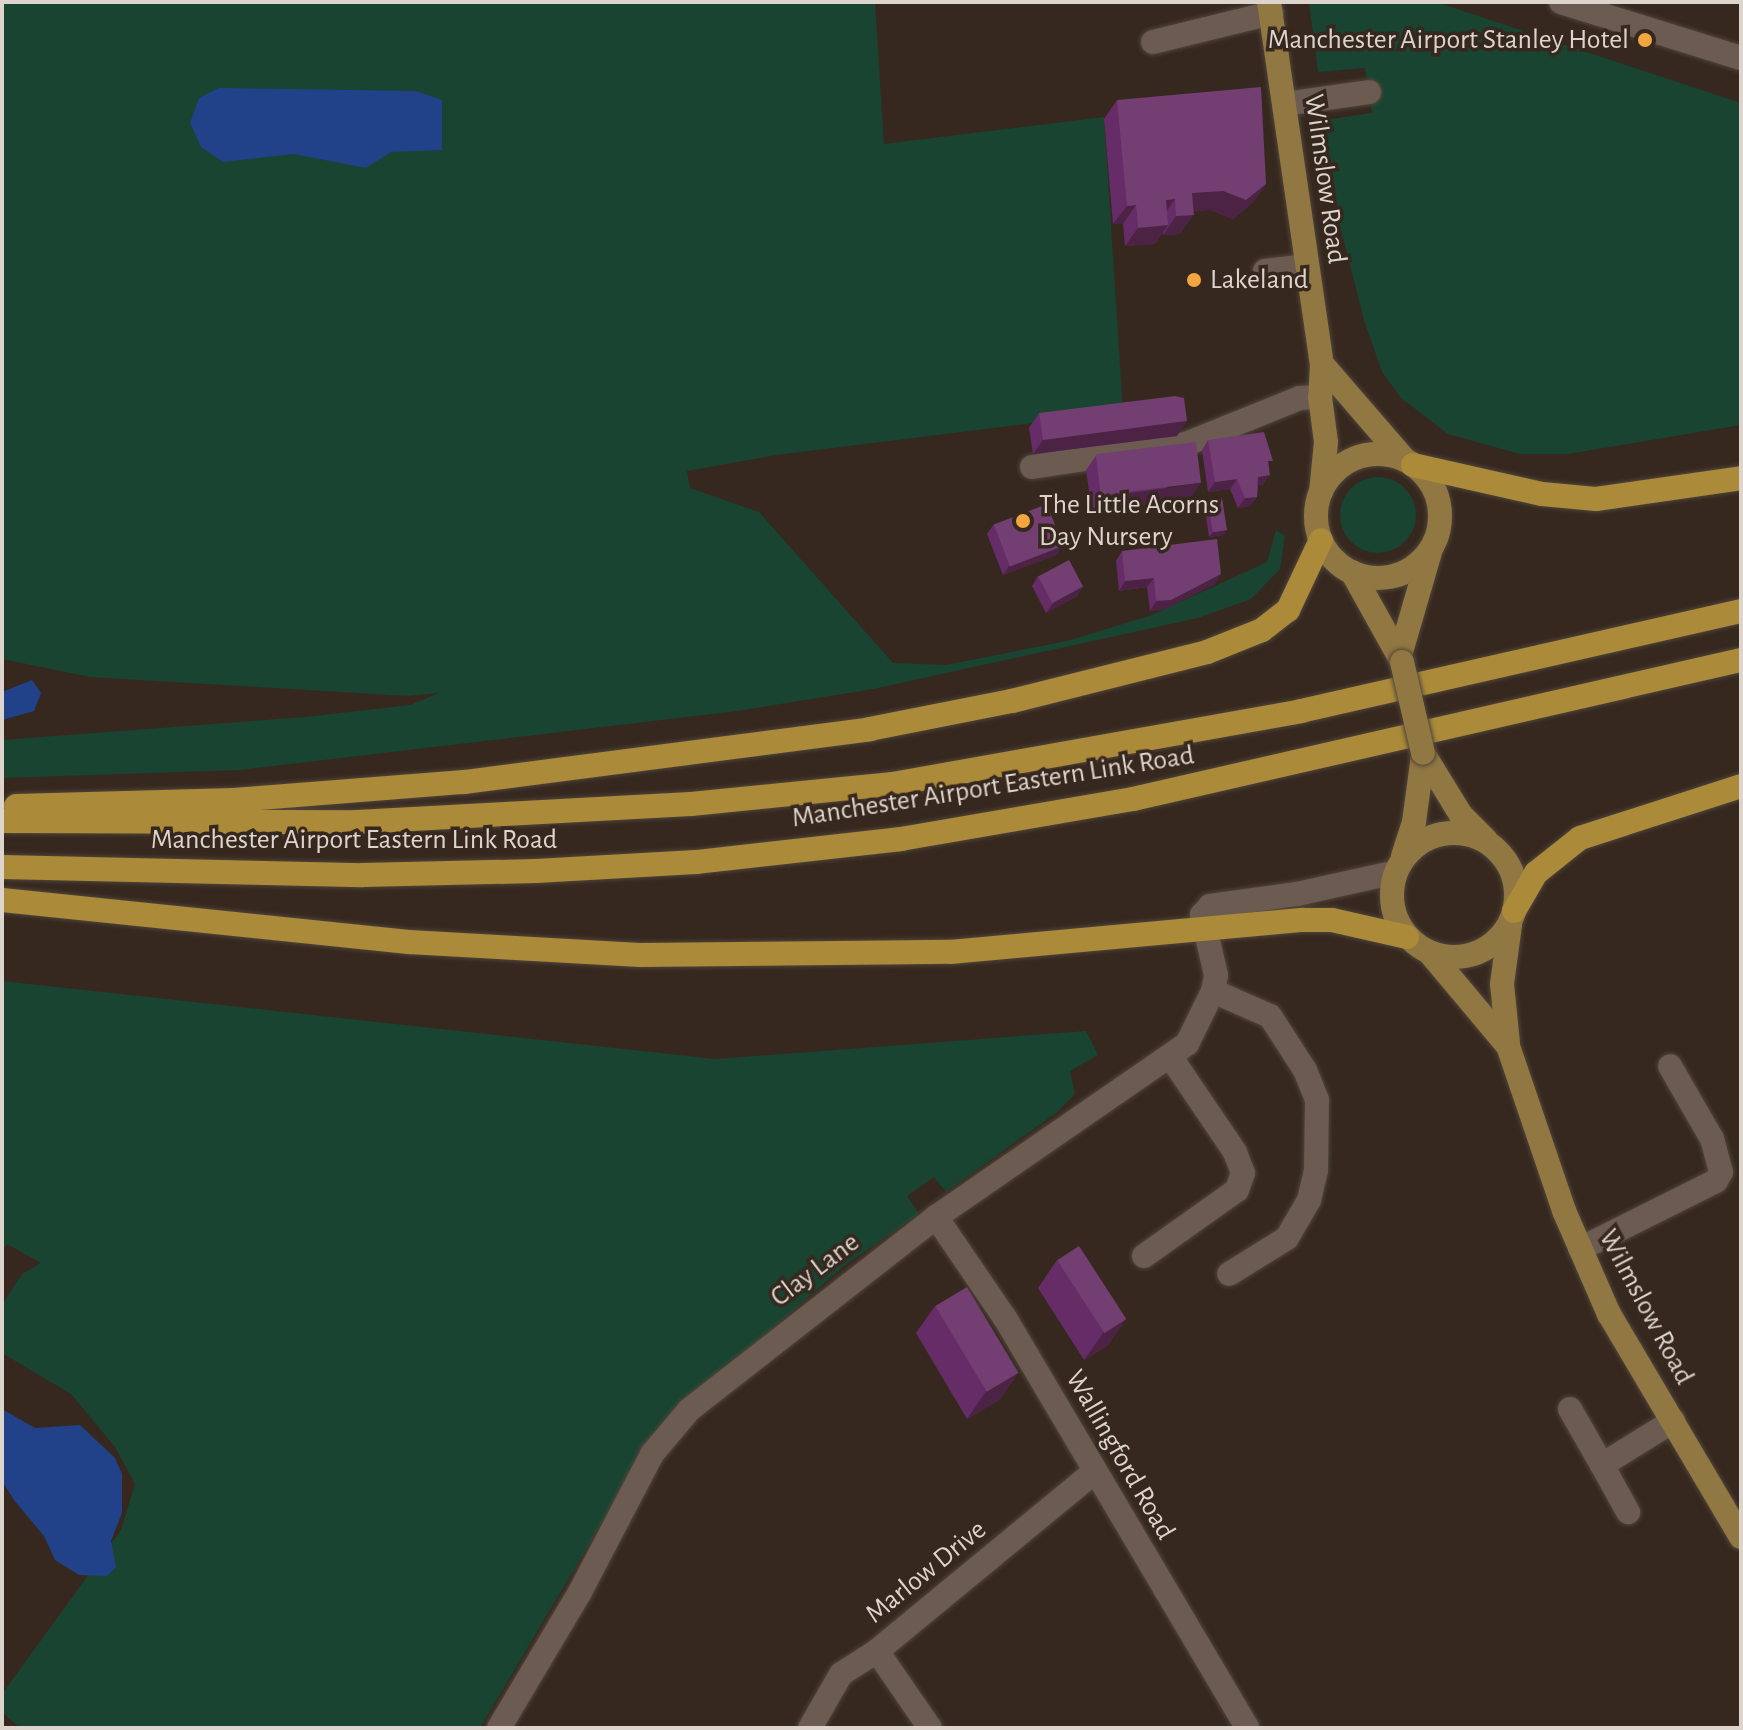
<!DOCTYPE html>
<style>
body{margin:0}
#map{position:relative;width:1743px;height:1730px;overflow:hidden;background:#36281e;font-family:"Alegreya Sans",sans-serif}
div>[style]{position:absolute}
.green>*{inset:0;background:#184431}
.round{border-radius:50%}
.water>*{inset:0;background:#214289}
.roads{filter:drop-shadow(0 0 2px #4f443a) drop-shadow(0 0 2px #4f443a)}
.minor>*{height:24px;margin:-12px;padding:0 12px;transform-origin:12px;border-radius:12px;background:#6b5b50}
.major>*{height:24px;margin:-12px;padding:0 12px;transform-origin:12px;border-radius:12px;background:#917742}
.major>.ring{margin:-12px;padding:0;box-sizing:content-box;background:none;border:24px solid #917742;border-radius:50%}
.highway>*{height:24px;margin:-12px;padding:0 12px;transform-origin:12px;border-radius:12px;background:#ab8a39}
.bridges{filter:drop-shadow(0 0 2px #4f443a) drop-shadow(0 0 2px #4f443a)}
.major-bridge>*{height:24px;margin:-12px;padding:0 12px;transform-origin:12px;border-radius:12px;background:#917742}
.wall>*{inset:0;background:#662c67}
.shaded-wall>*{inset:0;background:#4d2345}
.building>*{inset:0;background:#733e72;transform-origin:0 0}
.dots>*{width:22px;height:22px;translate:-50% -50%;box-sizing:border-box;border:4px solid #36281e;border-radius:50%}
span{translate:-50% -50%;white-space:nowrap;text-align:center;line-height:1.15;-webkit-text-stroke:7px #36281e;paint-order:stroke}
.poi-label{font-size:28px;color:#ddd4cd}
.right{translate:-100% -50%;text-align:right}
.left{translate:0 -50%;text-align:left}
.street-label{font-size:28px;color:#ddd4cd}
.frame{position:absolute;inset:0;border:4px solid #ddd4cd;pointer-events:none}
</style>
<div id="map">
<div class="green">
<i style="clip-path:polygon(2px 2px,875px 2px,884px 144px,1104px 117px,1123px 412px,776px 455px,687px 471px,690px 488px,759px 512px,893px 663px,946px 665px,1067px 641px,1152px 615px,1267px 562px,1276px 530px,1285px 536px,1280px 569px,1251px 599px,1198px 618px,873px 689px,737px 711px,240px 770px,2px 778px,2px 740px,305px 717px,410px 705px,439px 693px,407px 696px,90px 677px,2px 659px)"></i>
<i style="clip-path:polygon(1309px 2px,1436px 2px,1741px 103px,1741px 425px,1568px 454px,1520px 454px,1448px 434px,1401px 398px,1382px 372px,1364px 320px,1337px 214px,1325px 120px,1372px 113px,1365px 68px,1318px 72px)"></i>
<i class="round" style="left:1340px;top:477px;width:76px;height:76px"></i>
<i style="clip-path:polygon(2px 981px,715px 1059px,1086px 1031px,1098px 1055px,1070px 1071px,1075px 1094px,1056px 1113px,946px 1192px,934px 1177px,907px 1196px,919px 1214px,844px 1266px,658px 1428px,480px 1728px,20px 1728px,2px 1712px,2px 1694px,121px 1530px,135px 1484px,115px 1447px,71px 1394px,2px 1353px,2px 1305px,22px 1274px,41px 1263px,7px 1244px,2px 1251px)"></i>
</div>
<div class="water">
<i style="clip-path:polygon(219px 88px,416px 91px,442px 100px,442px 150px,391px 152px,366px 168px,294px 154px,223px 162px,201px 147px,190px 123px,199px 98px)"></i>
<i style="clip-path:polygon(32px 680px,41px 693px,34px 711px,2px 720px,2px 692px)"></i>
<i style="clip-path:polygon(2px 1409px,35px 1428px,80px 1425px,115px 1458px,122px 1474px,122px 1513px,111px 1541px,116px 1567px,107px 1576px,79px 1575px,55px 1560px,44px 1536px,14px 1500px,2px 1481px)"></i>
</div>
<div class="roads">
<div class="minor">
<i style="left:1561px;top:2px;width:189px;rotate:17.3deg"></i>
<i style="left:1153px;top:42px;width:122px;rotate:-13.8deg"></i>
<i style="left:1285px;top:104px;width:85px;rotate:-8.1deg"></i>
<i style="left:1265px;top:271px;width:42px;rotate:-6.8deg"></i>
<i style="left:1032px;top:467px;width:156px;rotate:-8.5deg"></i>
<i style="left:1186px;top:444px;width:123px;rotate:-22deg"></i>
<i style="left:1300px;top:398px;width:20px;rotate:-3deg"></i>
<i style="left:1213px;top:991px;width:62px;rotate:23.7deg"></i>
<i style="left:1270px;top:1016px;width:64px;rotate:57.1deg"></i>
<i style="left:1305px;top:1070px;width:32px;rotate:68deg"></i>
<i style="left:1317px;top:1100px;width:70px;rotate:90.8deg"></i>
<i style="left:1316px;top:1170px;width:31px;rotate:103deg"></i>
<i style="left:1309px;top:1200px;width:44px;rotate:120.1deg"></i>
<i style="left:1287px;top:1238px;width:68px;rotate:148.2deg"></i>
<i style="left:936px;top:1217px;width:122px;rotate:55.7deg"></i>
<i style="left:1005px;top:1318px;width:476px;rotate:59.4deg"></i>
<i style="left:1580px;top:1249px;width:152px;rotate:-26.6deg"></i>
<i style="left:1716px;top:1181px;width:10px;rotate:-61deg"></i>
<i style="left:1721px;top:1172px;width:34px;rotate:-105deg"></i>
<i style="left:1712px;top:1139px;width:84px;rotate:-119.9deg"></i>
<i style="left:1144px;top:1256px;width:114px;rotate:-35.4deg"></i>
<i style="left:1237px;top:1190px;width:18px;rotate:-71deg"></i>
<i style="left:1243px;top:1173px;width:22px;rotate:-111deg"></i>
<i style="left:1235px;top:1152px;width:116px;rotate:-124.1deg"></i>
<i style="left:1570px;top:1409px;width:64px;rotate:60.3deg"></i>
<i style="left:1602px;top:1465px;width:84px;rotate:-31.8deg"></i>
<i style="left:1602px;top:1465px;width:54px;rotate:61deg"></i>
<i style="left:877px;top:1651px;width:93px;rotate:55.5deg"></i>
<i style="left:499px;top:1728px;width:158px;rotate:-59.2deg"></i>
<i style="left:580px;top:1592px;width:156px;rotate:-62.4deg"></i>
<i style="left:652px;top:1454px;width:57px;rotate:-49.9deg"></i>
<i style="left:689px;top:1410px;width:313px;rotate:-38deg"></i>
<i style="left:936px;top:1217px;width:305px;rotate:-34.6deg"></i>
<i style="left:1187px;top:1044px;width:59px;rotate:-63.9deg"></i>
<i style="left:1213px;top:991px;width:16px;rotate:-79deg"></i>
<i style="left:1216px;top:975px;width:62px;rotate:-103.1deg"></i>
<i style="left:1202px;top:915px;width:12px;rotate:-48deg"></i>
<i style="left:1210px;top:906px;width:88px;rotate:-7.9deg"></i>
<i style="left:1297px;top:894px;width:101px;rotate:-12.5deg"></i>
<i style="left:810px;top:1728px;width:62px;rotate:-60.1deg"></i>
<i style="left:841px;top:1674px;width:43px;rotate:-32.6deg"></i>
<i style="left:877px;top:1651px;width:281px;rotate:-39.5deg"></i>
</div>
<div class="major">
<i style="left:1269px;top:2px;width:366px;rotate:81.7deg"></i>
<i style="left:1322px;top:364px;width:33px;rotate:93deg"></i>
<i style="left:1320px;top:397px;width:45px;rotate:82.4deg"></i>
<i style="left:1326px;top:442px;width:50px;rotate:95.7deg"></i>
<i style="left:1322px;top:364px;width:125px;rotate:49.2deg"></i>
<i class="ring" style="left:1316px;top:454px;width:100px;height:100px"></i>
<i style="left:1352px;top:572px;width:103px;rotate:60.9deg"></i>
<i style="left:1401px;top:652px;width:104px;rotate:-73.8deg"></i>
<i style="left:1423px;top:753px;width:73px;rotate:58.5deg"></i>
<i style="left:1461px;top:815px;width:35px;rotate:45deg"></i>
<i class="ring" style="left:1392px;top:833px;width:100px;height:100px"></i>
<i style="left:1403px;top:856px;width:36px;rotate:-72deg"></i>
<i style="left:1414px;top:822px;width:68px;rotate:-82.3deg"></i>
<i style="left:1429px;top:952px;width:123px;rotate:50deg"></i>
<i style="left:1508px;top:1046px;width:176px;rotate:71.2deg"></i>
<i style="left:1565px;top:1213px;width:110px;rotate:66.5deg"></i>
<i style="left:1609px;top:1314px;width:259px;rotate:59.4deg"></i>
<i style="left:1508px;top:1043px;width:59px;rotate:-95.8deg"></i>
<i style="left:1502px;top:984px;width:60px;rotate:-82.3deg"></i>
</div>
<div class="highway">
<i style="left:1413px;top:465px;width:132px;rotate:12.7deg"></i>
<i style="left:1542px;top:494px;width:54px;rotate:5.3deg"></i>
<i style="left:1596px;top:499px;width:147px;rotate:-8.2deg"></i>
<i style="left:16px;top:806px;width:218px;rotate:-1.6deg"></i>
<i style="left:234px;top:800px;width:231px;rotate:-4.5deg"></i>
<i style="left:464px;top:782px;width:409px;rotate:-7.4deg"></i>
<i style="left:870px;top:729px;width:145px;rotate:-11.2deg"></i>
<i style="left:1012px;top:701px;width:201px;rotate:-14.1deg"></i>
<i style="left:1207px;top:652px;width:59px;rotate:-21.8deg"></i>
<i style="left:1262px;top:630px;width:33px;rotate:-38deg"></i>
<i style="left:1288px;top:610px;width:77px;rotate:-64.8deg"></i>
<i style="left:2px;top:821px;width:355px;rotate:0.2deg"></i>
<i style="left:357px;top:822px;width:334px;rotate:-3.1deg"></i>
<i style="left:691px;top:804px;width:203px;rotate:-5.7deg"></i>
<i style="left:893px;top:784px;width:414px;rotate:-10.1deg"></i>
<i style="left:1301px;top:711px;width:451px;rotate:-12.8deg"></i>
<i style="left:2px;top:867px;width:361px;rotate:1.3deg"></i>
<i style="left:363px;top:875px;width:173px;rotate:-1.3deg"></i>
<i style="left:536px;top:871px;width:160px;rotate:-3.2deg"></i>
<i style="left:696px;top:862px;width:206px;rotate:-6.4deg"></i>
<i style="left:901px;top:839px;width:235px;rotate:-9.8deg"></i>
<i style="left:1133px;top:799px;width:624px;rotate:-12.88deg"></i>
<i style="left:2px;top:900px;width:409px;rotate:5.9deg"></i>
<i style="left:409px;top:942px;width:231px;rotate:3.2deg"></i>
<i style="left:640px;top:955px;width:310px;rotate:-0.6deg"></i>
<i style="left:950px;top:952px;width:355px;rotate:-5.2deg"></i>
<i style="left:1304px;top:920px;width:28px"></i>
<i style="left:1332px;top:920px;width:77px;rotate:12.8deg"></i>
<i style="left:1514px;top:911px;width:44px;rotate:-59.9deg"></i>
<i style="left:1536px;top:873px;width:56px;rotate:-38.5deg"></i>
<i style="left:1580px;top:838px;width:169px;rotate:-17.9deg"></i>
</div>
</div>
<div class="bridges">
<div class="major-bridge">
<i style="left:1402px;top:662px;width:93px;rotate:77deg"></i>
</div>
</div>
<div class="wall">
<i style="clip-path:polygon(1117px 100px,1266px 184px,1253px 202px,1233px 219px,1210px 210px,1193px 211px,1180px 234px,1163px 235px,1163px 232px,1155px 244px,1125px 246px,1123px 224px,1113px 224px,1104px 119px)"></i>
<i style="clip-path:polygon(1039px 413px,1177px 436px,1033px 454px,1029px 428px)"></i>
<i style="clip-path:polygon(1208px 440px,1269px 467px,1263px 485px,1258px 485px,1257px 497px,1250px 506px,1238px 508px,1230px 489px,1208px 492px,1202px 450px)"></i>
<i style="clip-path:polygon(1096px 456px,1191px 498px,1092px 512px,1086px 470px)"></i>
<i style="clip-path:polygon(1209px 511px,1227px 530px,1223px 535px,1209px 537px,1206px 516px)"></i>
<i style="clip-path:polygon(994px 524px,1056px 555px,1003px 575px,987px 534px)"></i>
<i style="clip-path:polygon(1122px 551px,1215px 584px,1165px 609px,1150px 611px,1147px 587px,1119px 591px,1116px 561px)"></i>
<i style="clip-path:polygon(1038px 576px,1083px 586px,1077px 596px,1046px 613px,1032px 586px)"></i>
<i style="clip-path:polygon(1057px 1260px,1126px 1319px,1107px 1346px,1084px 1360px,1038px 1288px)"></i>
<i style="clip-path:polygon(935px 1306px,1018px 1373px,999px 1400px,967px 1419px,916px 1333px)"></i>
</div>
<div class="shaded-wall">
<i style="clip-path:polygon(1266px 184px,1253px 202px,1233px 219px,1210px 210px,1179px 212px,1192px 193px)"></i>
<i style="clip-path:polygon(1175px 199px,1162px 218px,1166px 200px)"></i>
<i style="clip-path:polygon(1136px 205px,1123px 224px,1113px 224px,1127px 206px)"></i>
<i style="clip-path:polygon(1194px 215px,1180px 234px,1163px 235px,1176px 216px)"></i>
<i style="clip-path:polygon(1168px 225px,1155px 244px,1125px 246px,1138px 228px)"></i>
<i style="clip-path:polygon(1187px 421px,1177px 436px,1033px 454px,1043px 440px)"></i>
<i style="clip-path:polygon(1270px 475px,1263px 485px,1252px 486px,1258px 477px)"></i>
<i style="clip-path:polygon(1237px 479px,1230px 489px,1208px 492px,1215px 482px)"></i>
<i style="clip-path:polygon(1201px 483px,1191px 498px,1092px 512px,1102px 497px)"></i>
<i style="clip-path:polygon(1257px 497px,1250px 506px,1238px 508px,1245px 498px)"></i>
<i style="clip-path:polygon(1227px 530px,1223px 535px,1209px 537px,1213px 532px)"></i>
<i style="clip-path:polygon(1063px 546px,1056px 555px,1003px 575px,1009px 566px)"></i>
<i style="clip-path:polygon(1221px 574px,1215px 584px,1165px 609px,1150px 611px,1156px 601px)"></i>
<i style="clip-path:polygon(1154px 578px,1147px 587px,1119px 591px,1125px 581px)"></i>
<i style="clip-path:polygon(1083px 586px,1077px 596px,1046px 613px,1053px 603px)"></i>
<i style="clip-path:polygon(1126px 1319px,1107px 1346px,1084px 1360px,1103px 1333px)"></i>
<i style="clip-path:polygon(1018px 1373px,999px 1400px,967px 1419px,986px 1391px)"></i>
</div>
<div class="building">
<i style="clip-path:polygon(1261px 87px,1266px 184px,1246px 200px,1223px 191px,1192px 193px,1194px 215px,1176px 216px,1175px 199px,1166px 200px,1168px 225px,1138px 228px,1136px 205px,1127px 206px,1117px 100px)"></i>
<i style="clip-path:polygon(1175px 396px,1184px 398px,1187px 421px,1043px 440px,1039px 413px)"></i>
<i style="clip-path:polygon(1264px 432px,1273px 461px,1268px 461px,1270px 475px,1258px 477px,1257px 497px,1245px 498px,1237px 479px,1215px 482px,1208px 440px)"></i>
<i style="left:1196px;top:442px;width:41px;height:101px;rotate:83deg"></i>
<i style="clip-path:polygon(1222px 498px,1227px 530px,1213px 532px,1209px 511px)"></i>
<i style="left:1047px;top:504px;width:45px;height:57px;rotate:69deg"></i>
<i style="clip-path:polygon(1217px 539px,1221px 574px,1171px 600px,1156px 601px,1154px 578px,1125px 581px,1122px 551px)"></i>
<i style="left:1069px;top:560px;width:30px;height:35px;rotate:62deg"></i>
<i style="left:1079px;top:1246px;width:87px;height:26px;rotate:57deg"></i>
<i style="left:967px;top:1287px;width:100px;height:37px;rotate:59deg"></i>
</div>
<div class="dots">
<i style="left:1645px;top:40px;background:#f2a541"></i>
<i style="left:1194px;top:280px;background:#f2a541"></i>
<i style="left:1023px;top:521px;background:#f2a541"></i>
</div>
<div class="poi-label">
<span class="right" style="left:1629px;top:40px">Manchester Airport Stanley Hotel</span>
<span class="left" style="left:1210px;top:280px">Lakeland</span>
<span class="left" style="left:1039px;top:521px">The Little Acorns<br>Day Nursery</span>
</div>
<div class="street-label">
<span style="left:1325px;top:179px;rotate:82deg">Wilmslow Road</span>
<span style="left:993px;top:787px;rotate:-9deg">Manchester Airport Eastern Link Road</span>
<span style="left:354px;top:840px">Manchester Airport Eastern Link Road</span>
<span style="left:815px;top:1270px;rotate:-37deg">Clay Lane</span>
<span style="left:1646px;top:1307px;rotate:62deg">Wilmslow Road</span>
<span style="left:1120px;top:1455px;rotate:60deg">Wallingford Road</span>
<span style="left:926px;top:1572px;rotate:-39deg">Marlow Drive</span>
</div>
<div class="frame"></div>
</div>
